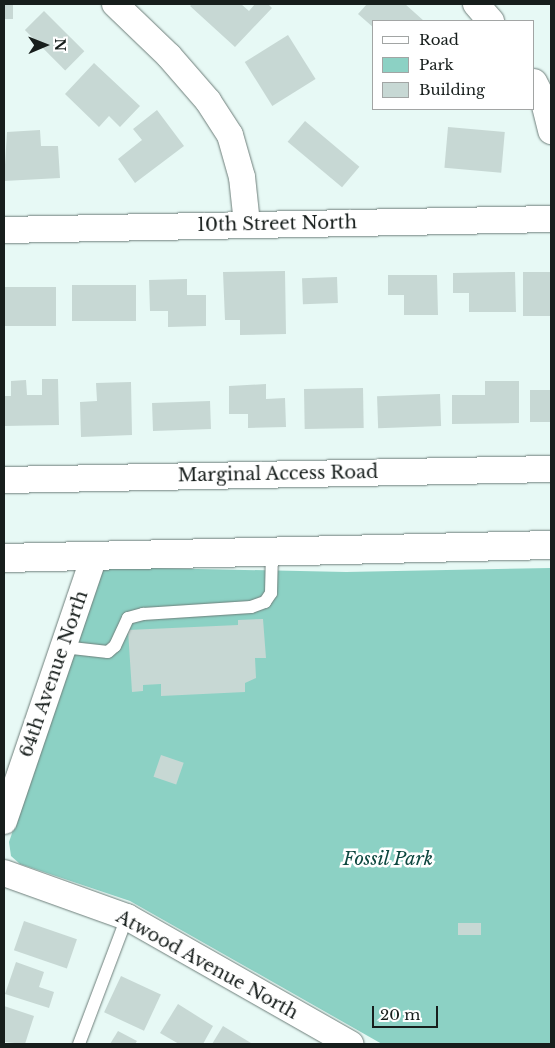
<!DOCTYPE html>
<style>
body{margin:0}
#map{position:relative;width:555px;height:1048px;overflow:hidden;background:#e7f9f5;font-family:"Libre Baskerville",serif}
div>[style]{position:absolute}
.green>*{inset:0;background:#8cd1c4}
.building>*{inset:0;background:#c7d8d4;transform-origin:0 0}
.roads{filter:drop-shadow(0 0 1px #6e7e7a) drop-shadow(0 0 1px #6e7e7a)}
.lane>*{height:12px;margin:-6px;padding:0 6px;transform-origin:6px;border-radius:6px;background:#fff}
.street>*{height:26px;margin:-13px;padding:0 13px;transform-origin:13px;border-radius:13px;background:#fff}
.secondary>*{height:28px;margin:-14px;padding:0 14px;transform-origin:14px;border-radius:14px;background:#fff}
span{translate:-50% -50%;white-space:nowrap;text-align:center;line-height:1.15;-webkit-text-stroke:5px #fff;paint-order:stroke}
.street-label{font-size:18px;color:#171e1c}
.park-label{font-size:18px;color:#0d473f;font-style:italic}
.frame{position:absolute;inset:0;border:5px solid #171e1c;pointer-events:none}
.legend{position:absolute;left:372px;top:20px;width:162px;height:90px;box-sizing:border-box;background:#fff;border:1px solid #a2a5a4;margin:0;padding:6px 9px;list-style:none;font-size:15px;color:#171e1c}
.legend li{display:flex;align-items:center;gap:10px;height:25px}
.legend b{width:25px;border:1px solid #a2a5a4}
.north{position:absolute;left:20px;top:20px;width:50px;height:50px;-webkit-text-stroke:4px #fff;paint-order:stroke;rotate:89deg;font-size:14px;font-weight:700;line-height:20px;text-align:center;color:#171e1c}
.north::after{content:'';display:block;margin:auto;width:18px;height:22px;background:#171e1c;clip-path:polygon(50% 0,100% 100%,50% 72%,0 100%)}
.scale{position:absolute;left:372px;top:1006px;width:66px;height:22px;box-sizing:border-box;border:2px solid #171e1c;border-top:0;padding-left:6px;font-size:15px;line-height:18px;white-space:nowrap;color:#171e1c;-webkit-text-stroke:4px #fff;paint-order:stroke}
</style>
<div id="map">
<div class="green">
<i style="clip-path:polygon(103px 567px,346px 572px,551px 568px,551px 1044px,382px 1044px,130px 901px,20px 864px,11px 856px,9px 842px)"></i>
</div>
<div class="building">
<i style="left:4px;top:4px;width:9px;height:15px"></i>
<i style="clip-path:polygon(192px 4px,241px 4px,249px 11px,255px 4px,268px 4px,272px 8px,235px 47px,190px 6px)"></i>
<i style="clip-path:polygon(367px 4px,405px 4px,424px 21px,374px 21px,374px 28px,358px 14px)"></i>
<i style="left:44px;top:11px;width:57px;height:27px;rotate:45deg"></i>
<i style="left:288px;top:35px;width:52px;height:51px;rotate:58deg"></i>
<i style="clip-path:polygon(94px 63px,140px 106px,120px 127px,109px 116px,99px 127px,65px 94px)"></i>
<i style="clip-path:polygon(157px 110px,184px 146px,135px 183px,118px 159px,142px 140px,133px 129px)"></i>
<i style="left:305px;top:121px;width:71px;height:27px;rotate:40deg"></i>
<i style="left:448px;top:127px;width:57px;height:41px;rotate:5deg"></i>
<i style="clip-path:polygon(40px 130px,41px 146px,58px 146px,60px 178px,4px 181px,7px 132px)"></i>
<i style="clip-path:polygon(285px 271px,286px 334px,240px 335px,240px 320px,225px 320px,223px 272px)"></i>
<i style="clip-path:polygon(515px 272px,516px 312px,469px 312px,469px 293px,453px 293px,453px 273px)"></i>
<i style="left:523px;top:272px;width:28px;height:44px"></i>
<i style="clip-path:polygon(388px 275px,437px 275px,438px 315px,404px 315px,404px 295px,388px 295px)"></i>
<i style="left:337px;top:277px;width:26px;height:35px;rotate:88deg"></i>
<i style="clip-path:polygon(187px 279px,187px 295px,206px 295px,206px 326px,168px 327px,168px 311px,150px 311px,149px 280px)"></i>
<i style="left:136px;top:285px;width:36px;height:64px;rotate:90deg"></i>
<i style="left:4px;top:287px;width:52px;height:39px"></i>
<i style="clip-path:polygon(42px 379px,58px 379px,59px 425px,4px 426px,4px 396px,11px 396px,11px 381px,26px 380px,27px 395px,42px 395px)"></i>
<i style="clip-path:polygon(485px 381px,519px 381px,519px 423px,452px 424px,452px 395px,485px 395px)"></i>
<i style="clip-path:polygon(131px 382px,132px 435px,81px 437px,80px 402px,97px 401px,96px 383px)"></i>
<i style="clip-path:polygon(266px 384px,266px 399px,285px 398px,286px 427px,248px 428px,248px 414px,229px 414px,229px 386px)"></i>
<i style="left:363px;top:388px;width:40px;height:59px;rotate:89deg"></i>
<i style="left:530px;top:390px;width:21px;height:32px"></i>
<i style="left:440px;top:394px;width:32px;height:63px;rotate:88deg"></i>
<i style="left:210px;top:401px;width:28px;height:58px;rotate:88deg"></i>
<i style="clip-path:polygon(263px 619px,266px 658px,255px 658px,256px 678px,245px 683px,245px 692px,161px 696px,161px 684px,143px 685px,143px 691px,132px 692px,128px 630px,238px 625px,238px 620px)"></i>
<i style="left:161px;top:755px;width:24px;height:23px;rotate:19deg"></i>
<i style="left:24px;top:921px;width:56px;height:31px;rotate:19deg"></i>
<i style="left:481px;top:923px;width:12px;height:23px;rotate:90deg"></i>
<i style="clip-path:polygon(16px 962px,44px 972px,39px 987px,54px 992px,49px 1008px,5px 994px)"></i>
<i style="left:121px;top:976px;width:44px;height:40px;rotate:25deg"></i>
<i style="clip-path:polygon(178px 1004px,213px 1026px,203px 1044px,179px 1044px,160px 1033px)"></i>
<i style="clip-path:polygon(4px 1006px,34px 1016px,25px 1044px,4px 1042px)"></i>
<i style="clip-path:polygon(223px 1026px,251px 1043px,250px 1044px,212px 1044px)"></i>
<i style="clip-path:polygon(118px 1031px,137px 1041px,135px 1044px,110px 1044px)"></i>
</div>
<div class="roads">
<div class="lane">
<i style="left:63px;top:647px;width:45px;rotate:6.3deg"></i>
<i style="left:108px;top:652px;width:9px;rotate:-41deg"></i>
<i style="left:115px;top:646px;width:31px;rotate:-65deg"></i>
<i style="left:128px;top:618px;width:16px;rotate:-15deg"></i>
<i style="left:143px;top:614px;width:108px;rotate:-3.7deg"></i>
<i style="left:251px;top:607px;width:15px;rotate:-20deg"></i>
<i style="left:265px;top:602px;width:11px;rotate:-56deg"></i>
<i style="left:271px;top:593px;width:41px;rotate:-88.6deg"></i>
<i style="left:79px;top:1044px;width:136px;rotate:-69.3deg"></i>
</div>
<div class="street">
<i style="left:115px;top:4px;width:75px;rotate:43.9deg"></i>
<i style="left:169px;top:56px;width:60px;rotate:49.1deg"></i>
<i style="left:208px;top:101px;width:40px;rotate:57.1deg"></i>
<i style="left:230px;top:135px;width:44px;rotate:74.1deg"></i>
<i style="left:242px;top:177px;width:47px;rotate:83.9deg"></i>
<i style="left:476px;top:4px;width:23px;rotate:49deg"></i>
<i style="left:534px;top:82px;width:22px;rotate:63deg"></i>
<i style="left:544px;top:102px;width:30px;rotate:76deg"></i>
<i style="left:4px;top:230px;width:547px;rotate:-1.15deg"></i>
<i style="left:4px;top:480px;width:547px;rotate:-1.15deg"></i>
<i style="left:4px;top:821px;width:280px;rotate:-71.2deg"></i>
<i style="left:4px;top:873px;width:131px;rotate:19.7deg"></i>
<i style="left:127px;top:917px;width:257px;rotate:29.6deg"></i>
</div>
<div class="secondary">
<i style="left:4px;top:558px;width:547px;rotate:-1.36deg"></i>
</div>
</div>
<div class="street-label">
<span style="left:277px;top:224px;rotate:-1deg">10th Street North</span>
<span style="left:278px;top:474px;rotate:-1deg">Marginal Access Road</span>
<span style="left:54px;top:674px;rotate:-71deg">64th Avenue North</span>
<span style="left:207px;top:965px;rotate:29deg">Atwood Avenue North</span>
</div>
<div class="park-label">
<span style="left:388px;top:859px">Fossil Park</span>
</div>
<div class="frame"></div>
<ul class="legend">
<li><b style="height:6px;background:#fff"></b>Road</li>
<li><b style="height:14px;background:#8cd1c4"></b>Park</li>
<li><b style="height:14px;background:#c7d8d4"></b>Building</li>
</ul>
<div class="north">N</div>
<div class="scale">20 m</div>
</div>
